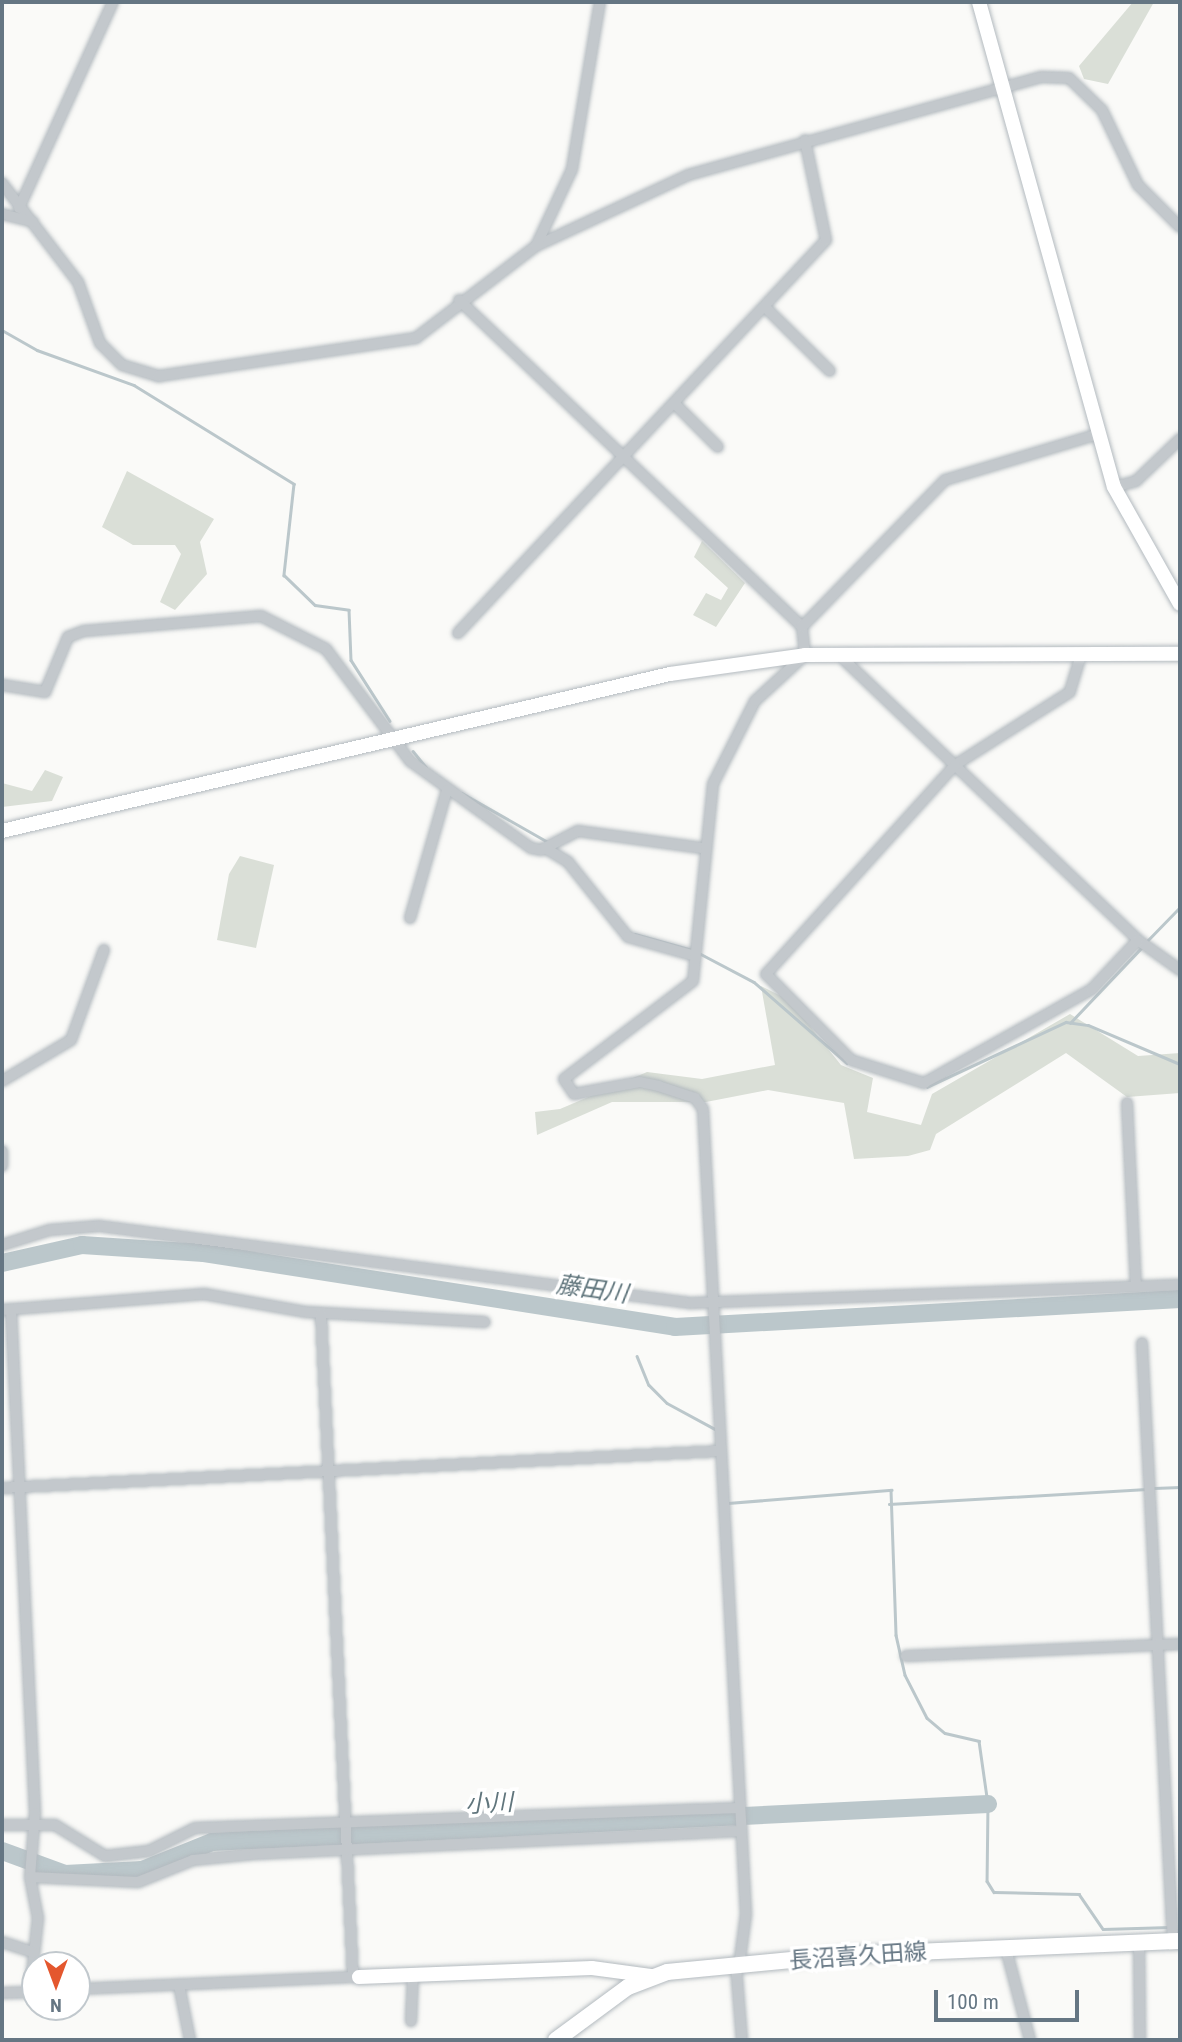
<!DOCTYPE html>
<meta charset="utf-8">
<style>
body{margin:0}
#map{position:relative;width:1182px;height:2042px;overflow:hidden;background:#fafaf8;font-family:"Roboto Condensed","Noto Sans JP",sans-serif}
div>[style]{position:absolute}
.green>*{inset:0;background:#dadfd7}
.stream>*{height:2.5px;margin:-1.25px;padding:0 1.25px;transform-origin:1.25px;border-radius:1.25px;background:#bbc7cb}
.river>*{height:18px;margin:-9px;padding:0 9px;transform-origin:9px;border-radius:9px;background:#bbc7cb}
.roads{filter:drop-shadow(0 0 2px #b3babf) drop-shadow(0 0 2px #b3babf)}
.street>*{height:10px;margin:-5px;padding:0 5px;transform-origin:5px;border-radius:5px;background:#c3c8cc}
.secondary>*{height:14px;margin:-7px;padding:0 7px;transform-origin:7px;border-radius:7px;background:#fff}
.primary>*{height:16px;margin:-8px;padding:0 8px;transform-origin:8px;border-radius:8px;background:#fff}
span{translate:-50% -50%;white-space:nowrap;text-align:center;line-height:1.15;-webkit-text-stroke:7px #fff;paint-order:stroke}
.street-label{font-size:23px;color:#657683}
.water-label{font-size:24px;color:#60757c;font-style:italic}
.frame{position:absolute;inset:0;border:4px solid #657683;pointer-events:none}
.north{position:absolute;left:21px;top:1951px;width:70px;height:70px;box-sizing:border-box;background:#fff;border:2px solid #c1c8cd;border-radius:50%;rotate:180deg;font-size:19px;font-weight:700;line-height:28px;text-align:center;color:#657683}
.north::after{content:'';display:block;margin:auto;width:24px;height:32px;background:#e4572e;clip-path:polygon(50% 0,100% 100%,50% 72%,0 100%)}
.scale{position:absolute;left:934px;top:1990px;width:145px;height:32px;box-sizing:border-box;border:4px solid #657683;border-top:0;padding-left:9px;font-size:21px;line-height:24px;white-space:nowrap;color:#657683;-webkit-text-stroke:5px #fff;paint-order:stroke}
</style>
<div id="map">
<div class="green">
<i style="clip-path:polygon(1133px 2px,1154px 2px,1108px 84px,1084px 79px,1079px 66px)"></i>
<i style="clip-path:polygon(127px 471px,214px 519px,200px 542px,207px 574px,175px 610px,160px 602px,181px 554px,175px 545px,133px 545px,102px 527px)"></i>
<i style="clip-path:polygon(702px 541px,745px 583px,716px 627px,693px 615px,706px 593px,721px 600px,728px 588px,694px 557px)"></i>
<i style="clip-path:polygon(45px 770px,63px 777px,52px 801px,2px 807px,2px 783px,32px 791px)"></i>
<i style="clip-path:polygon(240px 856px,274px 865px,256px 948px,217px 940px,229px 874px)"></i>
<i style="clip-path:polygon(761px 986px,789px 1000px,841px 1065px,873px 1078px,867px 1112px,921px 1125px,932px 1094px,1070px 1014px,1138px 1056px,1180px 1053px,1180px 1093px,1127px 1097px,1066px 1053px,936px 1134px,930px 1150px,908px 1156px,854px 1159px,844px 1103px,768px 1090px,706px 1102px,612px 1102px,537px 1135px,535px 1112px,560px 1109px,647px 1072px,702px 1079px,775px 1065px)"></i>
</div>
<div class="stream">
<i style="left:2px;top:330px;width:40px;rotate:29.7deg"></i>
<i style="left:37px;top:350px;width:103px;rotate:19.8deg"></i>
<i style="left:134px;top:385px;width:188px;rotate:31.7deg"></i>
<i style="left:294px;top:484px;width:92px;rotate:96.3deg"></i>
<i style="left:284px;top:575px;width:43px;rotate:44.1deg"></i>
<i style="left:315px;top:605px;width:34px;rotate:8deg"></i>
<i style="left:349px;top:610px;width:50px;rotate:87.7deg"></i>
<i style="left:351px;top:660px;width:72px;rotate:57.4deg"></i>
<i style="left:413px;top:751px;width:21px;rotate:51deg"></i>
<i style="left:462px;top:793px;width:99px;rotate:29.7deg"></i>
<i style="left:635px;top:934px;width:56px;rotate:15.5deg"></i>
<i style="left:1146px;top:942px;width:49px;rotate:-45.8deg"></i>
<i style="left:699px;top:953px;width:62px;rotate:27.8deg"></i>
<i style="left:754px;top:982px;width:123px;rotate:41.1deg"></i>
<i style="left:1070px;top:1023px;width:105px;rotate:-46.5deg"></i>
<i style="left:927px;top:1087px;width:153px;rotate:-25.1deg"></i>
<i style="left:1066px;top:1022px;width:22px;rotate:8deg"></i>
<i style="left:1088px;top:1025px;width:100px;rotate:23deg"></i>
<i style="left:637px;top:1356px;width:31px;rotate:68deg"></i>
<i style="left:649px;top:1385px;width:25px;rotate:45deg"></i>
<i style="left:667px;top:1403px;width:57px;rotate:28.4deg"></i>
<i style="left:1154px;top:1488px;width:26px;rotate:-2deg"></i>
<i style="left:728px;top:1503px;width:164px;rotate:-4.6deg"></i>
<i style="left:891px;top:1490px;width:145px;rotate:88deg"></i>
<i style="left:896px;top:1635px;width:41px;rotate:77.3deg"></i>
<i style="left:905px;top:1675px;width:48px;rotate:62.9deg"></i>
<i style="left:927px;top:1718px;width:23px;rotate:40deg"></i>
<i style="left:945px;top:1733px;width:35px;rotate:13deg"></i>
<i style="left:979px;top:1741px;width:64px;rotate:81.9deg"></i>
<i style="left:988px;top:1804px;width:77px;rotate:90.7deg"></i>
<i style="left:987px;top:1881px;width:13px;rotate:58deg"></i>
<i style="left:994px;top:1892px;width:85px;rotate:1.3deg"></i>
<i style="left:1079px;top:1894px;width:42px;rotate:55.6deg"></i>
<i style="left:1103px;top:1929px;width:67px;rotate:-1.7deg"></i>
<i style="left:889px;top:1504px;width:258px;rotate:-3.3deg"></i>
</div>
<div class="river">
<i style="left:2px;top:1263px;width:82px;rotate:-12.7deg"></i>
<i style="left:82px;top:1245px;width:122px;rotate:3.8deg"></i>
<i style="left:204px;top:1253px;width:477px;rotate:8.9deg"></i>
<i style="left:675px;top:1327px;width:506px;rotate:-3.17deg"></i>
<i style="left:2px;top:1851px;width:67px;rotate:20.1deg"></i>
<i style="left:65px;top:1874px;width:77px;rotate:-3deg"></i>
<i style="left:142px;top:1870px;width:75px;rotate:-21.8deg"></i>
<i style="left:212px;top:1842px;width:777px;rotate:-2.8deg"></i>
</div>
<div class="roads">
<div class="street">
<i style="left:2px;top:183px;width:125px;rotate:52.5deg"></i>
<i style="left:78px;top:282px;width:65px;rotate:70.2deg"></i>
<i style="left:100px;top:343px;width:31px;rotate:45deg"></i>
<i style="left:122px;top:365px;width:39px;rotate:17deg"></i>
<i style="left:159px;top:376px;width:260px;rotate:-8.4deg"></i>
<i style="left:416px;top:338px;width:151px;rotate:-37.5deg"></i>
<i style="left:536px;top:246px;width:168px;rotate:-25deg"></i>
<i style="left:688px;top:175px;width:366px;rotate:-15.5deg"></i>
<i style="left:1041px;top:77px;width:28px;rotate:2deg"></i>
<i style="left:1069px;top:78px;width:46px;rotate:44.1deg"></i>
<i style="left:1102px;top:110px;width:83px;rotate:64.4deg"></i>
<i style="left:1138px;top:185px;width:59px;rotate:45deg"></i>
<i style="left:19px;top:208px;width:226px;rotate:-65.5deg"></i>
<i style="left:2px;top:214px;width:32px;rotate:14deg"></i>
<i style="left:536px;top:246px;width:85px;rotate:-64.9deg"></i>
<i style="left:572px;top:169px;width:169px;rotate:-80.5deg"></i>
<i style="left:459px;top:300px;width:474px;rotate:43.6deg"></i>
<i style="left:765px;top:307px;width:91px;rotate:44.6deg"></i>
<i style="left:674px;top:403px;width:62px;rotate:45deg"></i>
<i style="left:1114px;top:487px;width:23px;rotate:-15deg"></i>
<i style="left:1136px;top:481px;width:61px;rotate:-43.7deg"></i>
<i style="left:458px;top:633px;width:538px;rotate:-46.88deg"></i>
<i style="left:826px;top:240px;width:102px;rotate:-101.9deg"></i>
<i style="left:838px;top:654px;width:414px;rotate:43.6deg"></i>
<i style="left:1138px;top:940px;width:52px;rotate:35.5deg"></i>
<i style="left:1081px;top:655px;width:39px;rotate:107deg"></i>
<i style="left:1070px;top:692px;width:136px;rotate:147.6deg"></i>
<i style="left:955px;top:765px;width:282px;rotate:132.1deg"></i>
<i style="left:766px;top:974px;width:121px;rotate:45.3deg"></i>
<i style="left:851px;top:1060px;width:77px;rotate:17.5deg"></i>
<i style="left:924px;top:1083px;width:193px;rotate:-29.2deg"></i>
<i style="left:1092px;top:989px;width:67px;rotate:-46.8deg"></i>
<i style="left:2px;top:685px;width:44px;rotate:9.2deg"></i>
<i style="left:45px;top:692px;width:60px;rotate:-67.3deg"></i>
<i style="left:68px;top:637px;width:17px;rotate:-21deg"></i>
<i style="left:84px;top:631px;width:178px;rotate:-4.8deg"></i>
<i style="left:261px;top:616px;width:73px;rotate:26.9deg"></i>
<i style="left:326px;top:649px;width:140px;rotate:53.1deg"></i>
<i style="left:410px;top:761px;width:149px;rotate:35.7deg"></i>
<i style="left:531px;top:848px;width:10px;rotate:11deg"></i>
<i style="left:541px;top:850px;width:42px;rotate:-27.2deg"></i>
<i style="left:578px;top:831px;width:125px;rotate:7.8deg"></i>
<i style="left:545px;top:848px;width:27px;rotate:31deg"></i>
<i style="left:568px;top:862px;width:96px;rotate:51.3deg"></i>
<i style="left:628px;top:937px;width:70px;rotate:15.8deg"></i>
<i style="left:410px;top:918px;width:133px;rotate:-73.9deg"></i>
<i style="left:2px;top:1081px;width:80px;rotate:-30.7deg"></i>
<i style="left:71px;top:1040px;width:96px;rotate:-69.9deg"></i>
<i style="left:1127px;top:1103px;width:183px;rotate:87.2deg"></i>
<i style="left:2px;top:1151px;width:15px;rotate:90deg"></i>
<i style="left:2px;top:1245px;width:50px;rotate:-17.4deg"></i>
<i style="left:50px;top:1230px;width:49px;rotate:-4.7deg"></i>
<i style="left:99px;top:1226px;width:596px;rotate:7.42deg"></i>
<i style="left:690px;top:1303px;width:490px;rotate:-2.1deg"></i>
<i style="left:11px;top:1309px;width:505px;rotate:87.27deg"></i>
<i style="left:35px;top:1813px;width:64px;rotate:94.5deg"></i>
<i style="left:30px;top:1877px;width:42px;rotate:79deg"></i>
<i style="left:38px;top:1918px;width:74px;rotate:96.2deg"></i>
<i style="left:2px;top:1310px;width:203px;rotate:-4.5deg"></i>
<i style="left:204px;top:1294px;width:104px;rotate:10deg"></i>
<i style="left:306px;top:1312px;width:179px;rotate:3.2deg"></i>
<i style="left:321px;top:1314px;width:664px;rotate:87.24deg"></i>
<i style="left:1142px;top:1343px;width:600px;rotate:87.04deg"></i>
<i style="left:2px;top:1488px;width:719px;rotate:-2.95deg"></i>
<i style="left:906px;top:1656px;width:274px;rotate:-2.5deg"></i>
<i style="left:2px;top:1825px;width:53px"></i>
<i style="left:55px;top:1825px;width:59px;rotate:31.8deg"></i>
<i style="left:105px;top:1856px;width:44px;rotate:-6.5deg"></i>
<i style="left:149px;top:1851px;width:51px;rotate:-26.6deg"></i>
<i style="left:195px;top:1828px;width:543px;rotate:-2.11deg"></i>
<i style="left:30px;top:1877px;width:108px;rotate:2.7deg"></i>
<i style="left:138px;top:1882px;width:59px;rotate:-21.8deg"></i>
<i style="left:193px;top:1860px;width:61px;rotate:-5.6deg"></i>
<i style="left:254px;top:1854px;width:486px;rotate:-2.7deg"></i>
<i style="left:2px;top:1942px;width:33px;rotate:18deg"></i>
<i style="left:1139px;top:1943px;width:97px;rotate:89.4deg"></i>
<i style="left:1006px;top:1949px;width:94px;rotate:75.2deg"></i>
<i style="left:736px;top:1966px;width:74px;rotate:85.4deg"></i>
<i style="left:739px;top:1966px;width:52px;rotate:-82.3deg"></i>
<i style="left:746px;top:1914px;width:806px;rotate:-93.06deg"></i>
<i style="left:703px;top:1109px;width:14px;rotate:-126deg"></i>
<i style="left:695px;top:1098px;width:38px;rotate:-162deg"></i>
<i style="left:659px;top:1086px;width:19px;rotate:-168deg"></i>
<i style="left:640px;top:1082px;width:67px;rotate:169.7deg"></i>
<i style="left:574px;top:1094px;width:18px;rotate:-124deg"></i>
<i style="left:564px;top:1079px;width:162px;rotate:-37.2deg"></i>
<i style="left:693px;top:981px;width:198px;rotate:-84.2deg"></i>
<i style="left:713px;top:784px;width:93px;rotate:-63.2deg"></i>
<i style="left:755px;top:701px;width:68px;rotate:-42.6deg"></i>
<i style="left:805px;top:655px;width:28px;rotate:-96deg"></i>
<i style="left:802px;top:627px;width:205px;rotate:-45.8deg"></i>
<i style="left:945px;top:480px;width:160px;rotate:-16.7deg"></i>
<i style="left:179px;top:1985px;width:56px;rotate:78.7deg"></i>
<i style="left:77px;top:1989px;width:280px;rotate:-2.5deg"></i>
<i style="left:2px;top:1993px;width:32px;rotate:-2deg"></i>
<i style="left:411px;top:2021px;width:46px;rotate:-87.5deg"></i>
</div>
<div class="secondary">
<i style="left:979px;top:2px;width:503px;rotate:74.45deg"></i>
<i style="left:1114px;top:487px;width:134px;rotate:60.6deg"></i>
<i style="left:2px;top:831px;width:686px;rotate:-13.23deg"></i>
<i style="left:670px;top:674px;width:136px;rotate:-8deg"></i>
<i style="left:805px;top:655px;width:375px;rotate:-0.2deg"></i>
<i style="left:359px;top:1977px;width:233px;rotate:-2.2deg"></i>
<i style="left:592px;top:1968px;width:61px;rotate:7.6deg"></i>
</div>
<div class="primary">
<i style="left:556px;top:2040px;width:89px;rotate:-36.4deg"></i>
<i style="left:628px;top:1987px;width:42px;rotate:-21deg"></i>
<i style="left:667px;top:1972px;width:177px;rotate:-5.5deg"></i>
<i style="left:843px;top:1955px;width:337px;rotate:-2.4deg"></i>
</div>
</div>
<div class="street-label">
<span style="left:858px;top:1957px;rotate:-4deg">長沼喜久田線</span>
</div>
<div class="water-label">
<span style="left:592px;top:1290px;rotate:8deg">藤田川</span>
<span style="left:489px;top:1804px;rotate:-3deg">小川</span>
</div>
<div class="frame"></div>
<div class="north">N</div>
<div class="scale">100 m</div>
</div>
